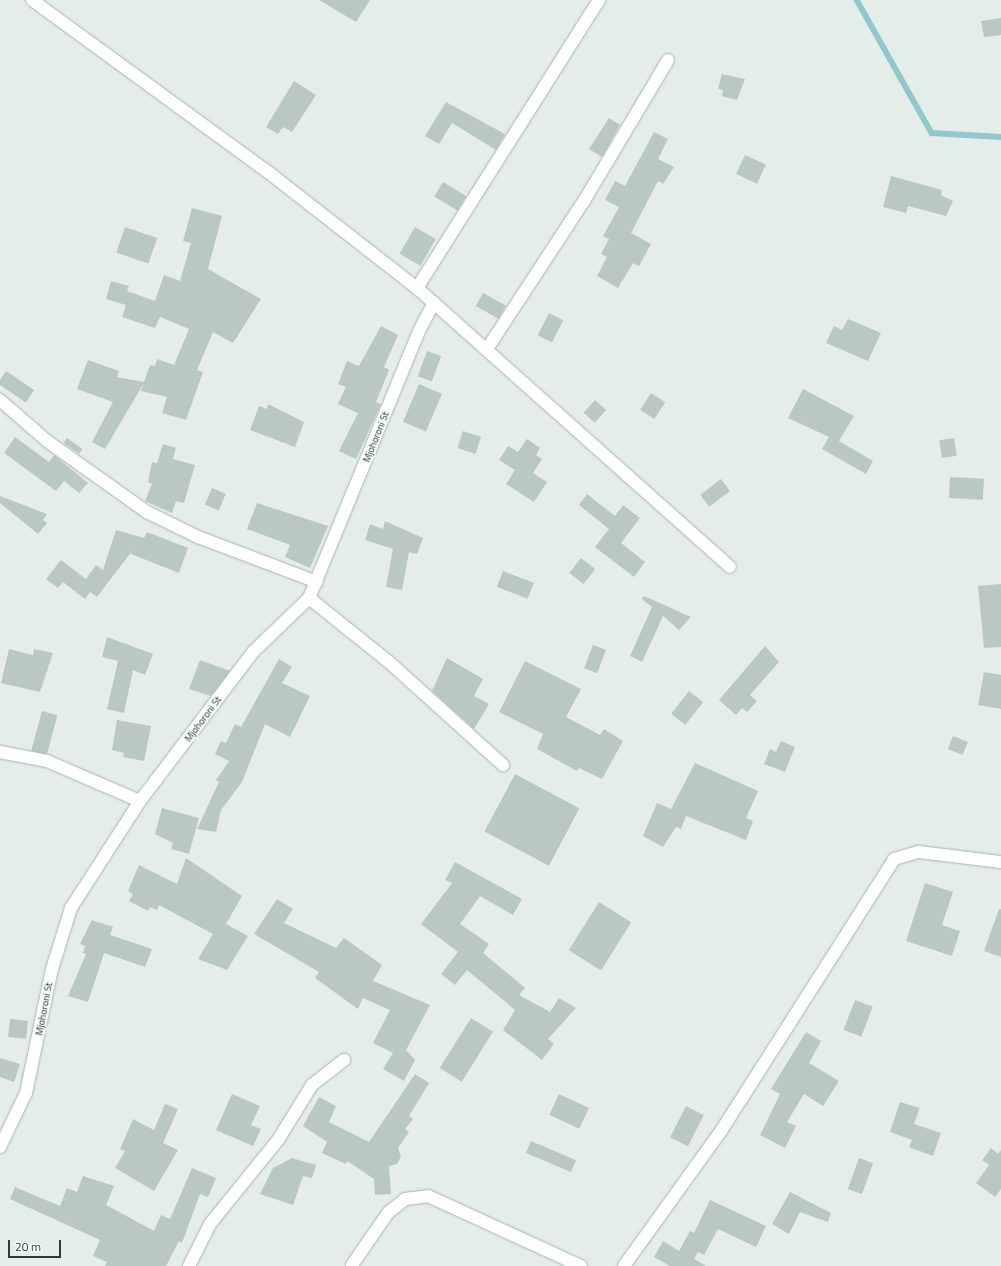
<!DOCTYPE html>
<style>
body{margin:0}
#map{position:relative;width:1001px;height:1266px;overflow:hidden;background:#e5ede9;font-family:"Titillium Web",sans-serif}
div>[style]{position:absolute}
.stream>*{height:5.5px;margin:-2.75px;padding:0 2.75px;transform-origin:2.75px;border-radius:2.75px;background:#91c8ce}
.building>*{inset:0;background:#bac8c2;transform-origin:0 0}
.roads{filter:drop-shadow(0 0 1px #a8b5b0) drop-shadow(0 0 1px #a8b5b0)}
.minor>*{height:12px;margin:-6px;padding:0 6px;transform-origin:6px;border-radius:6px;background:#fff}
span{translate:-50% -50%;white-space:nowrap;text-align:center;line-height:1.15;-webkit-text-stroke:3.5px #f5f9f7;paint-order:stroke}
.street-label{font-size:10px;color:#253e36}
.scale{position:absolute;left:8px;top:1240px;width:53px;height:18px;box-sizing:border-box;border:2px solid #253e36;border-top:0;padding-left:5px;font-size:12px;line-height:14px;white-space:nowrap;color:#253e36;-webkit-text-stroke:3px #f5f9f7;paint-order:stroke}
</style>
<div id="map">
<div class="stream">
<i style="left:857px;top:0;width:153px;rotate:60.6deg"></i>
<i style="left:932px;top:133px;width:69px;rotate:3.3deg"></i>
</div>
<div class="building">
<i style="clip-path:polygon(319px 0,370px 0,356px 22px)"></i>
<i style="clip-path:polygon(1001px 18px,1001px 35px,984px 37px,981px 21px)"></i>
<i style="clip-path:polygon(722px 74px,745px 79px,737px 100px,722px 96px,723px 90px,718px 89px)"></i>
<i style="clip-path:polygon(294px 81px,316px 95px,292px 132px,283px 127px,278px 134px,266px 127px)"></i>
<i style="clip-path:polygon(446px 102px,505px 134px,496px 150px,452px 123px,439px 144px,425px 136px)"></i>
<i style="clip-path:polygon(609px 118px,620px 125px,602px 157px,589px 149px)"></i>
<i style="clip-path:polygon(654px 132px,668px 139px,658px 159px,674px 167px,663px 184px,658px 181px,631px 233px,651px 244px,639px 266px,633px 263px,618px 288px,597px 276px,607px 257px,601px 254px,609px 239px,603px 236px,619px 207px,605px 200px,615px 181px,625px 186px)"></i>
<i style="left:745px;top:155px;width:23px;height:21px;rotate:25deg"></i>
<i style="clip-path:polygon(891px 176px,942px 190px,941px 195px,953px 201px,946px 216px,908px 206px,906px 213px,883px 207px)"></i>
<i style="left:443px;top:182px;width:27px;height:17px;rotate:31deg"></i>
<i style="clip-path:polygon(192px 208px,222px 216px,208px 269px,261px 299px,233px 343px,213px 332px,197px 370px,203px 372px,186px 420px,162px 413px,167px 397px,141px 391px,144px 383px,105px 449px,92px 442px,113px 402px,77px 389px,88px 360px,119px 371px,117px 377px,144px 382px,150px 365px,155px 366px,157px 359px,174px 365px,189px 329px,160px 317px,155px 328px,122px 317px,126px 305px,106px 299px,111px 281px,129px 286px,127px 291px,155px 301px,164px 275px,180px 281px,191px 243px,183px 241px)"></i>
<i style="left:125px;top:227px;width:34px;height:27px;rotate:19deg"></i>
<i style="left:415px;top:227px;width:24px;height:31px;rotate:30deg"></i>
<i style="left:483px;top:293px;width:26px;height:15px;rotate:29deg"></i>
<i style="left:549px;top:313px;width:16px;height:25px;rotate:27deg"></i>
<i style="clip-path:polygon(848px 319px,881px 333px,868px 361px,826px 343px,834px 326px,842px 330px)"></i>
<i style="clip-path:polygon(381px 326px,398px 335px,384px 367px,389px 370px,376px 402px,381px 404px,356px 459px,339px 451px,358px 413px,338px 404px,346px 387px,338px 384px,347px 361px,359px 366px)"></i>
<i style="left:427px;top:351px;width:15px;height:27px;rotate:20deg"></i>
<i style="left:6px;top:371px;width:34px;height:15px;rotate:34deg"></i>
<i style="left:419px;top:384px;width:25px;height:41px;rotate:23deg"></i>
<i style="clip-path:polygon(803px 389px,854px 416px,839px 441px,873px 461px,866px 474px,822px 449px,829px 437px,788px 418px)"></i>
<i style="left:651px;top:393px;width:17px;height:20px;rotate:33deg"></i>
<i style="left:595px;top:400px;width:15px;height:17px;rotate:42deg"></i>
<i style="clip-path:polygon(268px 404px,304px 422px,295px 447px,250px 430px,259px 406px,267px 409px)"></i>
<i style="left:463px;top:431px;width:19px;height:18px;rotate:18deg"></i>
<i style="clip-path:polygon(15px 437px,49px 462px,54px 455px,88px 483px,79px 493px,64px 481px,56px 491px,4px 453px)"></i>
<i style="left:67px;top:438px;width:19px;height:6px;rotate:35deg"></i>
<i style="left:954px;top:438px;width:18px;height:15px;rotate:81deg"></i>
<i style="clip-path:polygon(527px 439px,540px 448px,536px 455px,542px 459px,533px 473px,547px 482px,534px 502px,506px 484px,515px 470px,499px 460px,508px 446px,518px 452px)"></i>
<i style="clip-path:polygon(163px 444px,176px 448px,173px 459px,195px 465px,184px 503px,176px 501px,172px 513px,145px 501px,152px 484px,148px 482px,152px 462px,157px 463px)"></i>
<i style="left:950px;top:477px;width:34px;height:21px;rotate:3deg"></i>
<i style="left:721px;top:479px;width:15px;height:26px;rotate:53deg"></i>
<i style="left:212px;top:488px;width:15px;height:18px;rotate:23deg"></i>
<i style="clip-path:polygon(587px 494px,615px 516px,623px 505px,640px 518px,621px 543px,645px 562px,634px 577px,595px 547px,609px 529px,579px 505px)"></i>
<i style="clip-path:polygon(0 496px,47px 514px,43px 520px,47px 523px,38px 534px,0 503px)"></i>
<i style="clip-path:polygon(257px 503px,328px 526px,310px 568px,285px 557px,290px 545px,247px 529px)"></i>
<i style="clip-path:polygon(385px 521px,423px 538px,417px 554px,409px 552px,402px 590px,386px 587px,393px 549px,365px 540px,370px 524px,383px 529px)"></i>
<i style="clip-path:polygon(116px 530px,144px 538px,147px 532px,188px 548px,179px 573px,131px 554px,132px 551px,97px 597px,90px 592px,85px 599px,63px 582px,58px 588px,46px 579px,61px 560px,86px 579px,96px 565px,103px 570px)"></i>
<i style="left:581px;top:558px;width:18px;height:19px;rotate:38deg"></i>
<i style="left:503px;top:571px;width:33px;height:17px;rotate:21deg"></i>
<i style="clip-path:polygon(1001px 584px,1001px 647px,984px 648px,978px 586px)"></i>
<i style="clip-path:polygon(644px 596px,691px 617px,679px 630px,663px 616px,642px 662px,630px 656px,652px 607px,642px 599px)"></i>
<i style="clip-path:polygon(107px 637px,153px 654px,145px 675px,133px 670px,124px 713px,107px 709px,118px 661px,102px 657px)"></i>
<i style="left:593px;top:645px;width:14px;height:25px;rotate:21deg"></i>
<i style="clip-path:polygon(765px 646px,779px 662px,750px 695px,757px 701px,747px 712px,742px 708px,736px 715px,719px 700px)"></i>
<i style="clip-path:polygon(9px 649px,33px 655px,34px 649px,53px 653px,40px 692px,1px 683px)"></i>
<i style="clip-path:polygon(447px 658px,483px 679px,474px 696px,489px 704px,474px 729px,432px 691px)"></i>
<i style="clip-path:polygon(279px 659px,292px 667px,282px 683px,310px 696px,290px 737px,265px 724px,242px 782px,221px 810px,216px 832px,197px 829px,219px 782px,216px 780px,229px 761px,215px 754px,221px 741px,226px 743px,235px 724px,241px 727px)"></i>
<i style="clip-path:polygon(200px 660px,230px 671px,211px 696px,189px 689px)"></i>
<i style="clip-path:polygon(525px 661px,581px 689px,566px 717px,600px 735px,604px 729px,623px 741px,602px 779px,579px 768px,577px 771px,537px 749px,543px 734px,499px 712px)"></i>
<i style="clip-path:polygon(984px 672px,1001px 675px,1001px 709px,978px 705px)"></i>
<i style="left:689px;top:691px;width:18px;height:29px;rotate:38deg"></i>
<i style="left:42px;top:711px;width:16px;height:41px;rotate:15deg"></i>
<i style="clip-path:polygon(117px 720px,151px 726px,144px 761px,123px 757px,124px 753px,112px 750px)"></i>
<i style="left:953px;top:736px;width:16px;height:14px;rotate:22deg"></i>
<i style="clip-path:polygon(781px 741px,795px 747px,785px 772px,764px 764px,770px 749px,776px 752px)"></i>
<i style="clip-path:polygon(695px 763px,758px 791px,746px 818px,753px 821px,746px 840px,686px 816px,681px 829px,676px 827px,663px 847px,643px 836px,657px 803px,671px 809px)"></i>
<i style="left:515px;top:774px;width:73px;height:65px;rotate:28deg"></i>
<i style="clip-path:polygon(162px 808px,199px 818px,189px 854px,171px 849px,173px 843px,155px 834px)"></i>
<i style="clip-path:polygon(186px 858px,242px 896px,226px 924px,248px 936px,227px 970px,198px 959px,213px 934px,159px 905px,157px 910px,150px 907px,148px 911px,129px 901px,133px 894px,128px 891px,139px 865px,177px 884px)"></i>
<i style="clip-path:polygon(455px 862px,522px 899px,513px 915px,480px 896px,460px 924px,489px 944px,483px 953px,525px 988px,519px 995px,550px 1012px,559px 998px,576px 1008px,548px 1039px,554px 1044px,542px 1060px,503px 1030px,515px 1010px,467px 970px,455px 985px,441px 974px,458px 952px,421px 924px,452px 883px,445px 880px)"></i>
<i style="clip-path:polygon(925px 883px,953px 892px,942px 925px,960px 931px,952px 956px,906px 941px)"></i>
<i style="clip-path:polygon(277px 899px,293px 909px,284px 923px,336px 948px,344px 938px,382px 965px,373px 981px,430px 1005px,406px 1050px,415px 1060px,404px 1081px,383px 1069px,393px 1053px,373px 1043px,390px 1010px,363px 998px,358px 1009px,315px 978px,319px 972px,254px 934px)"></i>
<i style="left:599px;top:902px;width:38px;height:57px;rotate:32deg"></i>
<i style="clip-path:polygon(999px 909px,1001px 909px,1001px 957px,984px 951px)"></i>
<i style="clip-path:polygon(92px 920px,113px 927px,110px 935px,152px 949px,145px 967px,104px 953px,88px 1002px,68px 996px,86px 954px,83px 953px,85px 946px,80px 944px)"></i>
<i style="left:855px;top:1000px;width:19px;height:32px;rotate:21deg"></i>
<i style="left:471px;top:1018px;width:26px;height:59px;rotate:32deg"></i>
<i style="left:10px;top:1019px;width:18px;height:18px;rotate:6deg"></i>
<i style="clip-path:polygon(806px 1032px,821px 1041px,809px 1063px,839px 1081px,823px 1106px,804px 1094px,787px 1122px,796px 1126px,785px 1148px,760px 1135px,780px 1094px,771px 1089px)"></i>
<i style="clip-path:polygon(0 1058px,20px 1064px,14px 1082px,0 1077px)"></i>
<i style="clip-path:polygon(415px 1074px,429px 1083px,409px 1116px,413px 1119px,405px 1129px,409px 1132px,398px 1148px,401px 1157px,397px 1164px,389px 1166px,391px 1194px,375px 1195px,374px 1179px,347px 1161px,346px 1164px,322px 1153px,327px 1142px,303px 1126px,319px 1097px,336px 1106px,329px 1122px,369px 1142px)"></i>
<i style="clip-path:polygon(232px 1094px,260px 1106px,251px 1125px,261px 1129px,253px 1146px,216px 1130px)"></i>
<i style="left:559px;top:1094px;width:33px;height:23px;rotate:25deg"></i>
<i style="clip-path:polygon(900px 1102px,920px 1108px,914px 1124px,941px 1133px,933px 1156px,909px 1147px,912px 1140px,890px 1132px)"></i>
<i style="clip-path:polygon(165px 1104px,178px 1109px,163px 1143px,178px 1150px,154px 1191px,115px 1168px,125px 1151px,120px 1149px,133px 1119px,154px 1130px)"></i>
<i style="left:686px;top:1106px;width:20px;height:35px;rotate:27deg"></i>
<i style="left:531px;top:1141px;width:49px;height:13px;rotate:23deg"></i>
<i style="clip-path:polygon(991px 1148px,998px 1154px,1001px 1150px,1001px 1189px,995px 1197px,976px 1183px,989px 1165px,982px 1160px)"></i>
<i style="clip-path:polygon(292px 1158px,316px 1165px,312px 1178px,303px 1176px,293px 1205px,260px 1194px,273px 1168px)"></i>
<i style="left:859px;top:1158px;width:15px;height:33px;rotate:20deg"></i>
<i style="clip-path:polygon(192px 1168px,216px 1178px,208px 1197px,200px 1194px,182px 1243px,179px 1241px,166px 1266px,105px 1266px,107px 1262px,93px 1256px,100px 1240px,10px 1199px,15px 1187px,60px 1206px,67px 1188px,77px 1192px,83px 1176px,114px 1186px,106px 1205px,154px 1231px,161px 1215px,170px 1219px)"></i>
<i style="clip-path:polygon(790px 1192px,831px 1213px,828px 1222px,800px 1212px,789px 1234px,772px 1224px)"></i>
<i style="clip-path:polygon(710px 1200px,766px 1226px,756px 1247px,718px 1229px,704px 1255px,698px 1252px,694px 1259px,706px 1266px,670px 1266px,654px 1257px,663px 1241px,679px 1251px,690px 1231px,694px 1233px)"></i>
</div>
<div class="roads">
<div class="minor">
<i style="left:32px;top:0;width:298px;rotate:36.1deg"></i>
<i style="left:273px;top:176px;width:182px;rotate:37.9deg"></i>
<i style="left:417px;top:288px;width:419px;rotate:41.7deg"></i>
<i style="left:417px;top:288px;width:341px;rotate:-57.7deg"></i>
<i style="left:487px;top:349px;width:177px;rotate:-56.8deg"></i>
<i style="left:584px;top:201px;width:164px;rotate:-59.2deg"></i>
<i style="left:0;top:400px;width:62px;rotate:41.1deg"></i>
<i style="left:47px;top:441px;width:123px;rotate:35.4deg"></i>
<i style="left:147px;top:512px;width:57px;rotate:26.1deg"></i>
<i style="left:198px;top:537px;width:127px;rotate:20.7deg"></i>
<i style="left:309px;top:598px;width:102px;rotate:38.7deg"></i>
<i style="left:389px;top:662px;width:154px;rotate:42.1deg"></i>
<i style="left:0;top:752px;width:48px;rotate:10.8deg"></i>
<i style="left:47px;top:761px;width:101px;rotate:23.3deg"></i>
<i style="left:0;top:1147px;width:60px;rotate:-64.3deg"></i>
<i style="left:26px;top:1093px;width:127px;rotate:-78.2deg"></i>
<i style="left:52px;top:969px;width:64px;rotate:-72.7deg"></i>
<i style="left:71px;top:908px;width:127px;rotate:-57.2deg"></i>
<i style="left:140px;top:801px;width:188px;rotate:-52.8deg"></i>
<i style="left:254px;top:651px;width:76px;rotate:-43.9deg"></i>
<i style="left:309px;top:598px;width:291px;rotate:-67.6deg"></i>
<i style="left:420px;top:329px;width:30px;rotate:-62deg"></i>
<i style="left:352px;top:1265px;width:63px;rotate:-55.3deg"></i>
<i style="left:388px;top:1213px;width:22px;rotate:-39deg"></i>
<i style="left:405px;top:1199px;width:23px;rotate:-7deg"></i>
<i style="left:428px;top:1196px;width:168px;rotate:24.6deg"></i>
<i style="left:189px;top:1266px;width:47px;rotate:-63.4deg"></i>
<i style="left:210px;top:1224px;width:108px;rotate:-51deg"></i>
<i style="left:278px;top:1140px;width:65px;rotate:-58.3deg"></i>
<i style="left:312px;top:1085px;width:41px;rotate:-38deg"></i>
<i style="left:624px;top:1266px;width:166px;rotate:-54.3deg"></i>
<i style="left:721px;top:1131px;width:322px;rotate:-57.5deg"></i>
<i style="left:894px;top:859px;width:26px;rotate:-16deg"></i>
<i style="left:919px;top:852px;width:83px;rotate:7deg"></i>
</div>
</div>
<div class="street-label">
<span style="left:376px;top:437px;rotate:-68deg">Mjohoroni St</span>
<span style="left:203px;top:719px;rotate:-53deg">Mjohoroni St</span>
<span style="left:44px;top:1009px;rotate:-79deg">Mjohoroni St</span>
</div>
<div class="scale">20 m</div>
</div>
